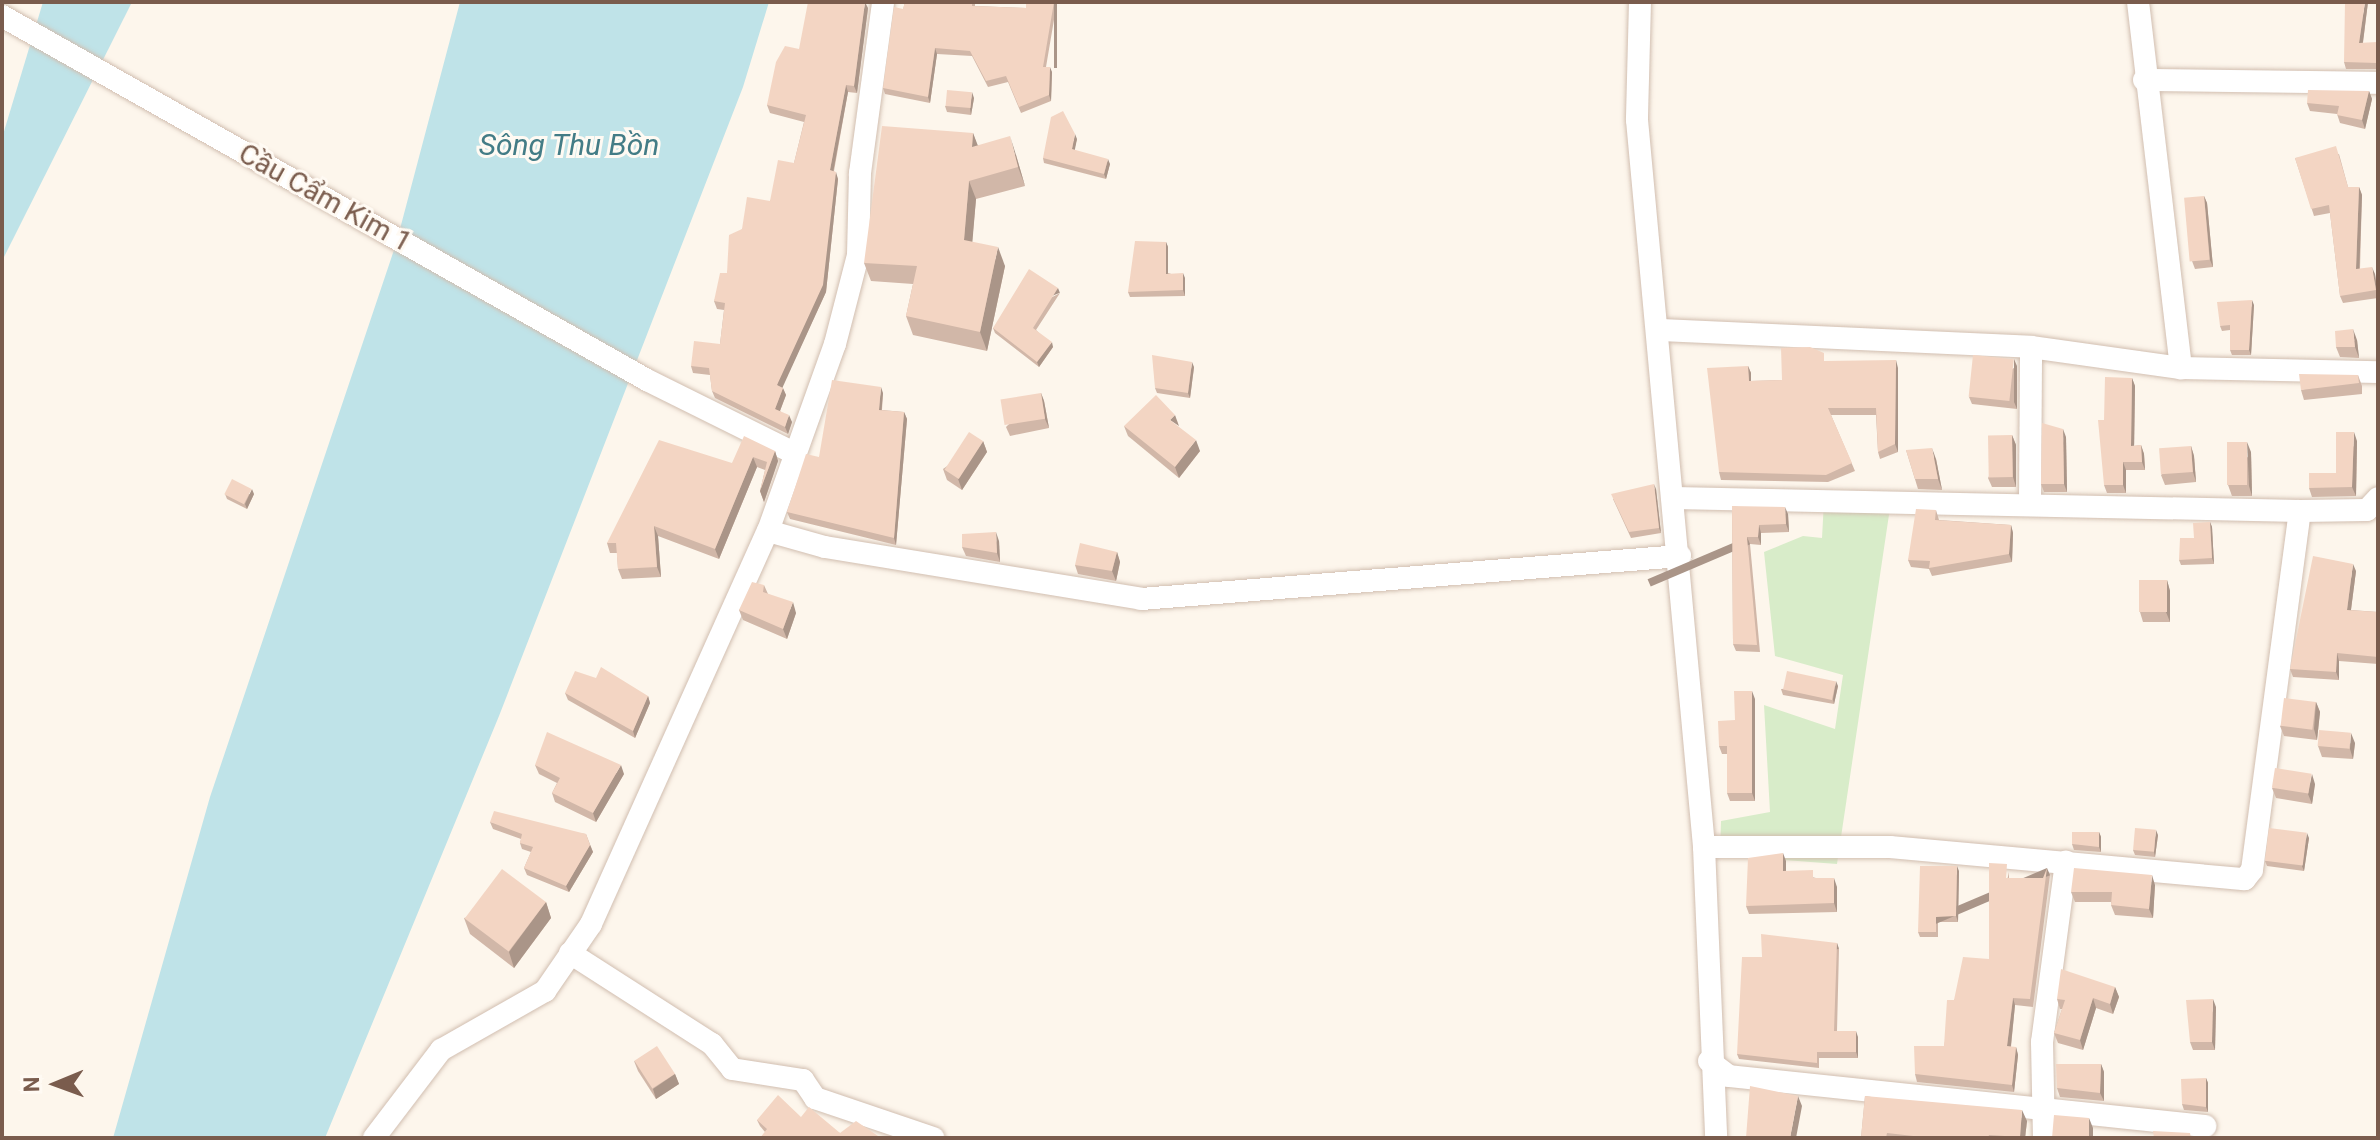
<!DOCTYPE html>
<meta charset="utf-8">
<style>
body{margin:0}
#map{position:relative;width:2380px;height:1140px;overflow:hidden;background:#fdf6ec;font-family:Roboto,sans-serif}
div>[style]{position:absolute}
.green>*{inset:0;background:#d8ecc9}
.water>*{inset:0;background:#bfe3e8}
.roads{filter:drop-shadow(0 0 2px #d1beb0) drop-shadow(0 0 2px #d1beb0)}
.street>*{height:22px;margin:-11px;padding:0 11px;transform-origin:11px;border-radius:11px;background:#fff}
.wall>*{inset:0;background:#d1b7a8}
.shaded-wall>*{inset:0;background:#aa9588;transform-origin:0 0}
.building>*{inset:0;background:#f3d5c3;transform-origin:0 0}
span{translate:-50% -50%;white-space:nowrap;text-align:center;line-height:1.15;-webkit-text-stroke:6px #fffaf3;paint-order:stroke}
.street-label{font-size:28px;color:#7a5c4d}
.water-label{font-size:30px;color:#437c86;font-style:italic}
.frame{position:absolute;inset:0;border:4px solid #7a5c4d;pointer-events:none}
.north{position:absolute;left:16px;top:1044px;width:80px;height:80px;-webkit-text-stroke:6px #fffaf3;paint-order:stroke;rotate:269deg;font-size:22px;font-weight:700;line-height:32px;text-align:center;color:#7a5c4d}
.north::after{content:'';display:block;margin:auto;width:28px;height:36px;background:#7a5c4d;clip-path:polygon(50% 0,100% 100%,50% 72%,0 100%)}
</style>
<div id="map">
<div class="green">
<i style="clip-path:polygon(1824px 501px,1890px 508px,1837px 864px,1720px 855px,1721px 821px,1770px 812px,1764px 705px,1835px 729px,1843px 675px,1775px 656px,1764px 552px,1803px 536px,1822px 538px)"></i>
</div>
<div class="water">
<i style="clip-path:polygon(43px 2px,132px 2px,2px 261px,2px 138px)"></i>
<i style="clip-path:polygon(460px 2px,769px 2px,743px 87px,499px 716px,325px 1138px,113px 1138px,210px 797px,396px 244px)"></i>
</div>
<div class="roads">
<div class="street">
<i style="left:1640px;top:2px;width:118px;rotate:91.5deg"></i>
<i style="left:1637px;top:120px;width:730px;rotate:84.73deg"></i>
<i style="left:1704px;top:847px;width:291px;rotate:87.6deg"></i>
<i style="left:2138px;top:2px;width:369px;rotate:83.3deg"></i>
<i style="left:2px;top:16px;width:741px;rotate:29.44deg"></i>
<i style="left:647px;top:380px;width:164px;rotate:26.4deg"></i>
<i style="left:2144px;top:80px;width:234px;rotate:0.7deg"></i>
<i style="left:1661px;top:330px;width:370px;rotate:2.6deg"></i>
<i style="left:2031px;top:347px;width:151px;rotate:8deg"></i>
<i style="left:2181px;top:368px;width:197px;rotate:1.2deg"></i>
<i style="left:1674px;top:498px;width:626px;rotate:1.19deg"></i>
<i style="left:2300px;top:511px;width:67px;rotate:-0.9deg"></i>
<i style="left:2367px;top:510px;width:16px;rotate:-47deg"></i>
<i style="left:2030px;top:503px;width:156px;rotate:-89.6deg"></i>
<i style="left:768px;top:531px;width:59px;rotate:15.7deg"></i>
<i style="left:825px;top:547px;width:320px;rotate:9.3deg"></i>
<i style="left:1141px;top:599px;width:541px;rotate:-4.56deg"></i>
<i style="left:1704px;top:847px;width:186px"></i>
<i style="left:1890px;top:847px;width:356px;rotate:5.2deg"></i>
<i style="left:2245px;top:879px;width:11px;rotate:-52deg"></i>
<i style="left:2252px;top:870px;width:362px;rotate:-82.4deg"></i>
<i style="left:570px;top:953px;width:169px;rotate:32.7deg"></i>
<i style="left:712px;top:1044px;width:32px;rotate:51deg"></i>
<i style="left:732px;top:1069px;width:72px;rotate:8.8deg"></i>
<i style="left:803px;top:1080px;width:22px;rotate:56deg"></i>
<i style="left:815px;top:1098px;width:125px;rotate:18.7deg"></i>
<i style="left:1709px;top:1061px;width:25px;rotate:37deg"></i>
<i style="left:1729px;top:1076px;width:479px;rotate:6deg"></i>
<i style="left:374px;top:1138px;width:111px;rotate:-52.7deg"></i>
<i style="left:441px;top:1050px;width:120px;rotate:-29.6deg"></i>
<i style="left:545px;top:991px;width:81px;rotate:-55.5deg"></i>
<i style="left:591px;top:924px;width:431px;rotate:-65.8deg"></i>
<i style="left:768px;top:531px;width:199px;rotate:-70.3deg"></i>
<i style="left:835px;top:344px;width:92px;rotate:-75.5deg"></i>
<i style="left:858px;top:255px;width:82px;rotate:-88.6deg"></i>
<i style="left:860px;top:173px;width:173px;rotate:-82.3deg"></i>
<i style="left:2044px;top:1138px;width:96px;rotate:-91.2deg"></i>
<i style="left:2042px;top:1042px;width:182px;rotate:-82.4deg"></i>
</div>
</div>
<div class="wall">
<i style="clip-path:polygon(905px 2px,975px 2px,975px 6px,1026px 8px,1026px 2px,1057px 2px,1046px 67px,1052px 72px,1051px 101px,1021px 113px,1008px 82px,988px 87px,972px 56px,937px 54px,930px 103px,885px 94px,883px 88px)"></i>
<i style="clip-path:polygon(2368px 2px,2363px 43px,2378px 46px,2378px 69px,2346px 69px,2344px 62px)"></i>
<i style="clip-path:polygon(868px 8px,857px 93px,848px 92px,834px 171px,838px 179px,826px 292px,782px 387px,786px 395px,780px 411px,792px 422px,788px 434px,715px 398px,712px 391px,710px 375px,693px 373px,691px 366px,720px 344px,724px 310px,717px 309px,714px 301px,727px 273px,742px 229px,770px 201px,794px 163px,804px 122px,770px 113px,767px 105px,799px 49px)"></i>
<i style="clip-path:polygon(2369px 91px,2372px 99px,2365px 129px,2340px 123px,2337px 114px,2310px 111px,2307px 103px)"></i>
<i style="clip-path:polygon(974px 98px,971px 115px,947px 112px,945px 106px)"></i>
<i style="clip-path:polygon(973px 133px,977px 145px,1016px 155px,1025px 186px,976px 199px,972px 242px,1005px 266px,987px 351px,913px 335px,906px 316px,913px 284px,871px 281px,864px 263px)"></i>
<i style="clip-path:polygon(1077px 139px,1074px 150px,1110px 164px,1106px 179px,1044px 163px,1043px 158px)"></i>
<i style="clip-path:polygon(2339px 154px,2348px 187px,2359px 187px,2362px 195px,2360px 269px,2375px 274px,2378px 296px,2378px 298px,2343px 303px,2340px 296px,2330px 213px,2314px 216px,2295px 158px)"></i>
<i style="clip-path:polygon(2204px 196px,2207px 203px,2213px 267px,2195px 269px,2192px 261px)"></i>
<i style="clip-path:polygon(1166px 242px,1168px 247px,1168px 273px,1185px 278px,1185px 296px,1130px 297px,1128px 292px)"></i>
<i style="clip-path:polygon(1060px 293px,1036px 330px,1053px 347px,1039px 367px,995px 333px,993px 328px)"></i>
<i style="clip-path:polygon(2254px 305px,2251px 355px,2232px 355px,2230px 350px,2230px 330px,2222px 331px,2220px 326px)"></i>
<i style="clip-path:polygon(2357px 340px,2359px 358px,2340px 357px,2336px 347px)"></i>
<i style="clip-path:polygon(1827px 361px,1898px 368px,1898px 452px,1880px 459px,1878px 452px,1876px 415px,1831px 415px,1855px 471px,1828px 482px,1721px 480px,1719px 472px,1748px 366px,1751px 373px,1751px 381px,1782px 380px)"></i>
<i style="clip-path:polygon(2017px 366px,2017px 409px,1972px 404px,1969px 397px)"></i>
<i style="clip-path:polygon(1194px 367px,1190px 398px,1157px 393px,1155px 388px)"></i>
<i style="clip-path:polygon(2358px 375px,2362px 386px,2362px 394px,2304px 400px,2301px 390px)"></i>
<i style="clip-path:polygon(2132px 378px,2135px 386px,2134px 446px,2141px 445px,2144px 454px,2145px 470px,2126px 470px,2126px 493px,2107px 493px,2104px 485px,2104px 420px)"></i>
<i style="clip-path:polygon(883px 393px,882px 410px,904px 412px,907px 419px,896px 545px,790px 519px,787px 512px,819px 457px)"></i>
<i style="clip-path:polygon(1041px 393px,1044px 401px,1049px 428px,1010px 436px,1006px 427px)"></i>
<i style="clip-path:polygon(1124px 426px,1200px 451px,1179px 478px,1128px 436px)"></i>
<i style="clip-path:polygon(2012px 435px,2016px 445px,2016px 487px,1992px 487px,1988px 478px)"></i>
<i style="clip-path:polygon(2066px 437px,2067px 492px,2044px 492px,2041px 484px)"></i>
<i style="clip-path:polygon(983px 441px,987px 452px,962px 490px,947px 480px,943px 469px)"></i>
<i style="clip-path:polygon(2357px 441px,2356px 496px,2312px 497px,2309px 488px,2336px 473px)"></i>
<i style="clip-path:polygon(2191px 446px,2194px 456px,2196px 482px,2165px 485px,2161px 475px)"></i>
<i style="clip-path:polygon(1906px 450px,1936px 459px,1942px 490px,1918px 489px)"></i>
<i style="clip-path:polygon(775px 451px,778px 461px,764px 502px,760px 491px,765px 470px,757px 467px,719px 559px,658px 536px,661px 577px,622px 579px,618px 569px,617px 553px,610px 553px,607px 543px,732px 463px)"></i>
<i style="clip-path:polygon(2251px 452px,2252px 496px,2232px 496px,2228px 485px)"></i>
<i style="clip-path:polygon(1656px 489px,1661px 533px,1631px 538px,1613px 499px)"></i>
<i style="clip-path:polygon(225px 494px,254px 494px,247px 509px,227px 499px)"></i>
<i style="clip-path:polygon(1732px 506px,1788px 514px,1789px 532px,1761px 533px,1761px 545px,1750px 544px,1760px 652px,1736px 651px,1733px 644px)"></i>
<i style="clip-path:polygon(1936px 510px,1939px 520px,2011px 525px,2013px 533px,2012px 562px,1932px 576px,1929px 569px,1911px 567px,1908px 560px)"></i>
<i style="clip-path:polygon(2210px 522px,2212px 527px,2214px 564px,2181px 565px,2179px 560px,2194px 538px)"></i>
<i style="clip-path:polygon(999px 541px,1000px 562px,966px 556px,962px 547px)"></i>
<i style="clip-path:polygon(1117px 552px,1120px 562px,1116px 581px,1078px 574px,1075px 565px)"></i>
<i style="clip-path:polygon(2356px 571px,2351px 610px,2378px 612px,2378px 664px,2339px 661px,2339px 680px,2293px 677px,2290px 669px)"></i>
<i style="clip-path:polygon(2167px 580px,2170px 591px,2170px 622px,2143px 622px,2140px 612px)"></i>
<i style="clip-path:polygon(764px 585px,768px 594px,796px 613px,787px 639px,743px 620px,739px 610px)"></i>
<i style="clip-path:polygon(1838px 686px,1834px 704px,1783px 695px,1781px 689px)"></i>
<i style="clip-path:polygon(565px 693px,648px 696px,650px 703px,635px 738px,568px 700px)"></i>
<i style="clip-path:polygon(1755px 699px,1755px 801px,1730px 801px,1727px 793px,1727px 754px,1722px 754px,1719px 746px,1735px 720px)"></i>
<i style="clip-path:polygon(2316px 702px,2320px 712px,2317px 740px,2284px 736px,2280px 726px)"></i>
<i style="clip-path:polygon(2355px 743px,2353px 759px,2322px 757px,2318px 746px)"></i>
<i style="clip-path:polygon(535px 765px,624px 774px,596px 822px,555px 802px,552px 793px,557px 783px,539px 774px)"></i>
<i style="clip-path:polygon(2315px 784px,2312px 804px,2276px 798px,2272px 788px)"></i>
<i style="clip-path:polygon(490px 822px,586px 834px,593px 852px,569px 892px,527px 875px,524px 868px,531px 852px,522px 849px,520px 843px,521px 839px,493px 829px)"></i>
<i style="clip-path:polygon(2099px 832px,2101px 837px,2101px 852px,2074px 850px,2072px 844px)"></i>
<i style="clip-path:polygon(2158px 835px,2155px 857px,2135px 855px,2133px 850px)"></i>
<i style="clip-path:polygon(2309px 838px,2304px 871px,2267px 866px,2265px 861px)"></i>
<i style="clip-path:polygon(1786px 861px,1786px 871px,1816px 878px,1837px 887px,1837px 912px,1749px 914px,1746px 906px)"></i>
<i style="clip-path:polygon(1959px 871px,1958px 922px,1938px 922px,1938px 937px,1920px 937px,1918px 932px)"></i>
<i style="clip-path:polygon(2009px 872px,2009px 878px,2043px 878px,2050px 875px,2033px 1007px,2015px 1005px,2011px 1047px,2016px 1047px,2018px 1055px,2014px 1092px,1917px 1082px,1915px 1074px,1944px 1046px,1954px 1000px,1989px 959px)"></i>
<i style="clip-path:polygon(2155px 885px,2153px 918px,2115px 915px,2111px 905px,2111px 902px,2075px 902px,2071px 892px)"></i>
<i style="clip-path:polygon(546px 902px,551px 918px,514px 968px,470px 934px,464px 918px)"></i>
<i style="clip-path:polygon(1837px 943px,1839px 949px,1837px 1031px,1858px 1037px,1858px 1058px,1819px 1058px,1819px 1068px,1739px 1059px,1737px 1054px)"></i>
<i style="clip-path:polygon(2115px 987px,2119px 997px,2113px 1014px,2096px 1008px,2083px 1050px,2058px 1043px,2054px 1033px,2062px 1009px,2060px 1009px,2057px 999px)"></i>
<i style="clip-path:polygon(2216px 1007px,2215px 1050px,2193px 1050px,2190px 1042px)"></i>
<i style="clip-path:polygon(634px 1061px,675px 1074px,679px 1084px,656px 1099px,638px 1071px)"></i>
<i style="clip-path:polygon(2101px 1064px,2104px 1072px,2104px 1101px,2060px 1097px,2057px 1088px)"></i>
<i style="clip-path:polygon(2206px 1078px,2208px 1083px,2208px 1112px,2184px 1110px,2182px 1104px)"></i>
<i style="clip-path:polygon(1865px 1096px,2027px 1121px,2025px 1138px,1861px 1138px)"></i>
<i style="clip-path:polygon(801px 1117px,840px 1133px,765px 1132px,760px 1126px,757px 1120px)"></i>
</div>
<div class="shaded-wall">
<i style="clip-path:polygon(865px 2px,868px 8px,857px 93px,854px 86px)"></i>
<i style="left:1054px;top:2px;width:3px;height:66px"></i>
<i style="clip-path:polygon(2365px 2px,2368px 2px,2362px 49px,2359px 43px)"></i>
<i style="clip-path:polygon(935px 48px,937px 54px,930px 103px,928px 97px)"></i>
<i style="clip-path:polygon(1050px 67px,1052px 72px,1051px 101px,1049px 95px)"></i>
<i style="clip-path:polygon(846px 85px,848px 92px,832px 178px,830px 170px)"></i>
<i style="clip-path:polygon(2369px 91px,2372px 99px,2365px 129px,2362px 120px)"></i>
<i style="clip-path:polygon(972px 92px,974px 98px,971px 115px,970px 109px)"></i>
<i style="clip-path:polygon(973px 133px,980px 151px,972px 147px)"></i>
<i style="clip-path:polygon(1075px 134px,1077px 139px,1074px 154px,1072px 149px)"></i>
<i style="clip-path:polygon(1010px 136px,1016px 155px,1025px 186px,1018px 167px)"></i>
<i style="clip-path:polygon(1108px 159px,1110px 164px,1106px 179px,1104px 174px)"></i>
<i style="clip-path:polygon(836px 172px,838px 179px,826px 292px,780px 393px,777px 385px)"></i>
<i style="clip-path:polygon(969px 181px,976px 199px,971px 258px,964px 240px)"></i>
<i style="clip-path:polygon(2359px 187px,2362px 195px,2359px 277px,2356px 269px)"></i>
<i style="clip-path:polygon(2204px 196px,2207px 203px,2213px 267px,2210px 260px)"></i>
<i style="clip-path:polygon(1166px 242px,1168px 247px,1168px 279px,1166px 274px)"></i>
<i style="clip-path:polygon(998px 247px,1005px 266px,987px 351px,980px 332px)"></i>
<i style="clip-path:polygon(2372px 267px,2375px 274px,2378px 297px,2376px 290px)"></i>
<i style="clip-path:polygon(1183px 273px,1185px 278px,1185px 296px,1183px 290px)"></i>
<i style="left:1058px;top:288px;width:5px;height:47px;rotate:68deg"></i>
<i style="clip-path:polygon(2252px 300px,2254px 305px,2251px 355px,2249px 350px)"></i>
<i style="clip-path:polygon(2353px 329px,2357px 340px,2359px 358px,2355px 347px)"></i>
<i style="clip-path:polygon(1052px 342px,1053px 347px,1039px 367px,1037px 362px)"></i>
<i style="clip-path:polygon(2014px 359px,2017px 366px,2017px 409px,2014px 402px)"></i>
<i style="clip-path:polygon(1896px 360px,1898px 368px,1898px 452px,1895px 444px)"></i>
<i style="clip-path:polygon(1192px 362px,1194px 367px,1190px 398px,1188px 393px)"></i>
<i style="clip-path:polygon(1748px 366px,1751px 373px,1751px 389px,1749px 381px)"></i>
<i style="clip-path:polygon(2132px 378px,2135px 386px,2134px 454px,2131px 446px)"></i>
<i style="clip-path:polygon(881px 387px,883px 393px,881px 416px,879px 410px)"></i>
<i style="clip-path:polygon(783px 388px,786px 395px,778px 416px,775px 409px)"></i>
<i style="clip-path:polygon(1041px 393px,1044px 401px,1049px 428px,1045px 419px)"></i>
<i style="clip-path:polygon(904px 412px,907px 419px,896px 545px,894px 538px)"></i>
<i style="clip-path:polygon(789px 415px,792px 422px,788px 434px,785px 427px)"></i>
<i style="clip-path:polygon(1175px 415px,1179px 426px,1170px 420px)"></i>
<i style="clip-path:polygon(2063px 429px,2066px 437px,2067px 492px,2064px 484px)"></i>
<i style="clip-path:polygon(2354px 432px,2357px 441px,2356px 496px,2352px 487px)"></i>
<i style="clip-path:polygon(2012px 435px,2016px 445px,2016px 487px,2013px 477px)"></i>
<i style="clip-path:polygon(1196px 440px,1200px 451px,1179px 478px,1175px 467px)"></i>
<i style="clip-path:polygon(983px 441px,987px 452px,962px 490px,958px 479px)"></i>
<i style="clip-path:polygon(2247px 442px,2251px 452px,2252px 496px,2249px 486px)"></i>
<i style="clip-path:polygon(2141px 445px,2144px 454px,2145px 470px,2142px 462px)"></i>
<i style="clip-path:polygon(2191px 446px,2194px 456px,2196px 482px,2193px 472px)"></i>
<i style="clip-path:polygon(1932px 448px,1936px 459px,1942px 490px,1938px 479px)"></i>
<i style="clip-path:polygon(775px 451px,778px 461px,764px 502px,760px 491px)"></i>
<i style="clip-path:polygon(753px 457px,757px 467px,719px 559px,715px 549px)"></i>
<i style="clip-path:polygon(2123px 462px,2126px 470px,2126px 493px,2123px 485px)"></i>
<i style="clip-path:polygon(1654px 484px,1656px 489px,1661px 533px,1659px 528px)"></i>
<i style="clip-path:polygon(252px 489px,254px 494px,247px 509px,245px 504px)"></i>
<i style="clip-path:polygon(1785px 507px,1788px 514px,1789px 532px,1786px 524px)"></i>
<i style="clip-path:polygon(2210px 522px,2212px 527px,2214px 564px,2212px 558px)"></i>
<i style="clip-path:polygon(1759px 525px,1761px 533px,1761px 545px,1758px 537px)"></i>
<i style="clip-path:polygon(2011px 525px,2013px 533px,2012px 562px,2009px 554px)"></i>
<i style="clip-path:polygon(654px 526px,658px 536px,661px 577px,657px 567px)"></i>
<i style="clip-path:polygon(996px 532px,999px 541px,1000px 562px,997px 553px)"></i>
<i style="left:1747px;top:537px;width:8px;height:108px;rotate:67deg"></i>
<i style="clip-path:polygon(1117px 552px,1120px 562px,1116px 581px,1112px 571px)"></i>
<i style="clip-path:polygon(2353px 564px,2356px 571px,2350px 617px,2347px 610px)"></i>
<i style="clip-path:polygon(2167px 580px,2170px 591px,2170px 622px,2166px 612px)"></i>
<i style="clip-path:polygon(793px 602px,796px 613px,787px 639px,783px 629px)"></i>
<i style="clip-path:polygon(2337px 653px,2339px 661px,2339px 680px,2336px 672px)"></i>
<i style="clip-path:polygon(1836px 681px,1838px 686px,1834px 704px,1833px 699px)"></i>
<i style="clip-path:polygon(1752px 691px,1755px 699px,1755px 801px,1752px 793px)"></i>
<i style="clip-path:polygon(648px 696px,650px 703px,635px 738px,633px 731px)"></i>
<i style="clip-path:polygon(2316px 702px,2320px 712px,2317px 740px,2314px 729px)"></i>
<i style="clip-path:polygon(2351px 733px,2355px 743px,2353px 759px,2350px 749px)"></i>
<i style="clip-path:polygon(621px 765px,624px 774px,596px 822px,593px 813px)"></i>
<i style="clip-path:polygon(2312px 774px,2315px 784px,2312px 804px,2308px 794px)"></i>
<i style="clip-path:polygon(2156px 830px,2158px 835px,2155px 857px,2154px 852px)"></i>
<i style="clip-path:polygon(2099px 832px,2101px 837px,2101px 852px,2099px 847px)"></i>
<i style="clip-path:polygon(2307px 833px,2309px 838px,2304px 871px,2302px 866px)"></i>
<i style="clip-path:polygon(590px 845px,593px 852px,569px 892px,566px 886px)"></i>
<i style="clip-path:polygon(1783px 853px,1786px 861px,1786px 879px,1783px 871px)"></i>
<i style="clip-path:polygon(1957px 866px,1959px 871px,1958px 922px,1956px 916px)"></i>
<i style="left:2047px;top:868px;width:8px;height:132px;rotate:67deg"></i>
<i style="clip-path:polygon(2152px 875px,2155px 885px,2153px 918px,2149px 909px)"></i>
<i style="clip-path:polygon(1834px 878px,1837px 887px,1837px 912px,1834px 903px)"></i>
<i style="clip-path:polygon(546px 902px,551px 918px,514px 968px,509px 952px)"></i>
<i style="left:1837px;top:943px;width:6px;height:88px;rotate:72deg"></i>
<i style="clip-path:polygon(2115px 987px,2119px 997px,2113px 1014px,2110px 1004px)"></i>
<i style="clip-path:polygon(2013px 998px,2015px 1005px,2010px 1054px,2007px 1046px)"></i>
<i style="clip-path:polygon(2093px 998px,2096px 1008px,2083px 1050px,2080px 1040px)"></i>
<i style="clip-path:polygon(2213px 999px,2216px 1007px,2215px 1050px,2212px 1042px)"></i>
<i style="clip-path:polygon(1856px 1031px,1858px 1037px,1858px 1058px,1856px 1052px)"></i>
<i style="clip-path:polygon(2016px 1047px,2018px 1055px,2014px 1092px,2012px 1085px)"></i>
<i style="clip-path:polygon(2101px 1064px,2104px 1072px,2104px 1101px,2100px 1093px)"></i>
<i style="clip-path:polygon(675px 1074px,679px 1084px,656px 1099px,653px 1089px)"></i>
<i style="clip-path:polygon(2206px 1078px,2208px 1083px,2208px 1112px,2206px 1107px)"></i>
<i style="clip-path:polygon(1798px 1096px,1802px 1106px,1796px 1138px,1790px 1138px)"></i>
<i style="clip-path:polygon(2022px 1110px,2027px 1121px,2025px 1138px,2020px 1137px)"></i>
<i style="clip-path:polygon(2089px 1118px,2093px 1128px,2093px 1138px,2089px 1138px)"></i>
</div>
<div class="building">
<i style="clip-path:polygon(808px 2px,865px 2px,854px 86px,846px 85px,830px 170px,836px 172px,823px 285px,777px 385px,783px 388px,775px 409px,789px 415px,785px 427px,712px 391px,709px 368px,691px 366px,694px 341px,720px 344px,725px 303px,714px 301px,720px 273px,727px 273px,729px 235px,742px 229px,747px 197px,770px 201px,778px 160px,794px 163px,806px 115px,767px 105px,776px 62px,785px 46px,799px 49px)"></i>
<i style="clip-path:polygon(905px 2px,972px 2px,972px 6px,1026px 8px,1026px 2px,1054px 2px,1043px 67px,1050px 67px,1049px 95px,1019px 107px,1006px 76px,986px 81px,970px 51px,935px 48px,928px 97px,883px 88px,894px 7px,903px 9px)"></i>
<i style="clip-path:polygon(2345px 2px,2365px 2px,2359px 43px,2377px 42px,2377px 63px,2344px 62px)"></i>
<i style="left:947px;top:90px;width:25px;height:16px;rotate:5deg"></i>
<i style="clip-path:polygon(2308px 90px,2369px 91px,2362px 120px,2337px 115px,2339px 106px,2307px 103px)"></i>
<i style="clip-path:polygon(1063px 111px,1075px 134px,1072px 149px,1108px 159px,1104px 174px,1043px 158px,1051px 117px)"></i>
<i style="clip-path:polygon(882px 126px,973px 133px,972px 147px,1010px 136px,1018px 167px,969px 181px,964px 240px,998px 247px,980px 332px,906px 316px,917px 266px,864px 263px)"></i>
<i style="clip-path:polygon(2336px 146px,2348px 187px,2359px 187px,2356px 269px,2372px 267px,2376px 290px,2340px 296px,2329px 205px,2311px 209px,2295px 158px)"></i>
<i style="left:2204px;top:196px;width:64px;height:20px;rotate:85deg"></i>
<i style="clip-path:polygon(1135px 241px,1166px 242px,1166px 274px,1183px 273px,1183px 290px,1128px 292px)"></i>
<i style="clip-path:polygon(1029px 269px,1058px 288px,1033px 328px,1052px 342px,1037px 362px,993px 328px)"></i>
<i style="clip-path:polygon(2252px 300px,2249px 350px,2230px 350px,2230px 325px,2220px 326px,2217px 302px)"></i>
<i style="clip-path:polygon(2353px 329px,2355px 347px,2336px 347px,2335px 331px)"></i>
<i style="clip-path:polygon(1810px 347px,1824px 353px,1824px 361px,1896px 360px,1895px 444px,1878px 452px,1876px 408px,1828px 408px,1852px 463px,1826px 475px,1719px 472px,1707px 368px,1748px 366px,1749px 381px,1782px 380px,1781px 348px)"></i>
<i style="clip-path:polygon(1152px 355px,1192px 362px,1188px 393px,1155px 388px)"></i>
<i style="left:1973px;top:355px;width:41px;height:42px;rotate:6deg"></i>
<i style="clip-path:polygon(2299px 374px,2358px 375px,2359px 383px,2301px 390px)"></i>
<i style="clip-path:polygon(2105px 377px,2132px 378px,2131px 446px,2141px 445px,2142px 462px,2123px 462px,2123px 485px,2104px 485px,2098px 420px,2104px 420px)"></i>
<i style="clip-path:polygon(832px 380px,881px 387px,879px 410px,904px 412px,894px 538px,787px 512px,806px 454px,819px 457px)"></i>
<i style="left:1041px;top:393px;width:26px;height:41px;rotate:81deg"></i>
<i style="clip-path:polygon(1156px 395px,1175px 415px,1170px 420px,1196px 440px,1175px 467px,1124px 426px)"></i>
<i style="clip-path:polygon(2042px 423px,2063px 429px,2064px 484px,2041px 484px)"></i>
<i style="left:969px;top:432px;width:17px;height:45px;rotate:33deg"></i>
<i style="clip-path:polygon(2336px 432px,2354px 432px,2352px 487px,2309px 488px,2309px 473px,2336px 473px)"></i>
<i style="left:2012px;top:435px;width:42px;height:24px;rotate:89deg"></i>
<i style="clip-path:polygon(744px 436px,775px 451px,760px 491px,767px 462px,753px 457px,715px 549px,654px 526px,657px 567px,618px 569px,616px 543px,607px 543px,659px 440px,732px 463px)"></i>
<i style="left:2227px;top:442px;width:20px;height:43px"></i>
<i style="left:2191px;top:446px;width:26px;height:32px;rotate:86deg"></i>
<i style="clip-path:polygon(1932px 448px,1938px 479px,1915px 479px,1906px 450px)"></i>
<i style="left:232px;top:479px;width:22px;height:17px;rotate:27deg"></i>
<i style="clip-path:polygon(1654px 484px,1659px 528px,1629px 532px,1611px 494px)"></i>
<i style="clip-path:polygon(1732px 506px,1785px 507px,1786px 524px,1759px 525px,1758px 537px,1747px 537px,1757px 645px,1733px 644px)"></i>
<i style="clip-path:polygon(1916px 509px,1936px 510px,1935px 520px,2011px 525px,2009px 554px,1929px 568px,1930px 561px,1908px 560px)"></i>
<i style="clip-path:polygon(2210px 522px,2212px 558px,2179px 560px,2180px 538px,2194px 538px,2193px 523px)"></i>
<i style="clip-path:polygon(996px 532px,997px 553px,962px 547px,962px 534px)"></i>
<i style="clip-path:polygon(1080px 543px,1117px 552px,1112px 571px,1075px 565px)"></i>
<i style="clip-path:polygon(2313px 556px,2353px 564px,2347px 610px,2378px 612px,2378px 657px,2337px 653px,2336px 672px,2290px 669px)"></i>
<i style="left:2139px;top:580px;width:28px;height:32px"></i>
<i style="clip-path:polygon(752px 582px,764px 585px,763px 592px,793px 602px,783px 629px,739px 610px)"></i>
<i style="clip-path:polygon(601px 667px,648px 696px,633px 731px,565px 693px,575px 671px,596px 678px)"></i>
<i style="left:1787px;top:671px;width:50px;height:19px;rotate:12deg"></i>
<i style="clip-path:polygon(1734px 691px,1752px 691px,1752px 793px,1727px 793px,1727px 746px,1719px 746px,1718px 721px,1735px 720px)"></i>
<i style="left:2284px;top:698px;width:32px;height:28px;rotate:7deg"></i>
<i style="left:2319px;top:730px;width:32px;height:16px;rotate:5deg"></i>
<i style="clip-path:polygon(547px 732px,621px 765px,593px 813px,552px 793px,560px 778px,535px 765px)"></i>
<i style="left:2275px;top:768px;width:37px;height:20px;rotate:9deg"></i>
<i style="clip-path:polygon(494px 811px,586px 834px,590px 845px,566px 886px,524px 868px,533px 847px,520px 843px,522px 834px,490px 822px)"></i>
<i style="left:2135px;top:828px;width:21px;height:22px;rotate:5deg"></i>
<i style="left:2269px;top:828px;width:38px;height:33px;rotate:7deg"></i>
<i style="clip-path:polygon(2072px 832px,2099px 832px,2099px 847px,2072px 844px)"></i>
<i style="clip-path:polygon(1783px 853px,1783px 871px,1813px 870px,1813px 878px,1834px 878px,1834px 903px,1746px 906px,1748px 858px)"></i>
<i style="clip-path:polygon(1989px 863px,2007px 864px,2006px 878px,2043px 878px,2047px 868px,2030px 999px,2013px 998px,2007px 1046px,2016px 1047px,2012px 1085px,1915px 1074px,1914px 1046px,1944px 1046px,1947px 1000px,1954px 1000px,1963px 957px,1989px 959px)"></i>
<i style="clip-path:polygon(1920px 866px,1957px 866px,1956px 916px,1936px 917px,1936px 932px,1918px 932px)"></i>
<i style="clip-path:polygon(2074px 868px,2152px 875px,2149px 909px,2111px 905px,2112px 892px,2071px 892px)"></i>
<i style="left:502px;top:869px;width:55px;height:62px;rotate:37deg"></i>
<i style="clip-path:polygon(1761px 934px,1837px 943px,1834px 1031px,1856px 1031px,1856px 1052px,1817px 1052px,1817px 1063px,1737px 1054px,1742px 957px,1762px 957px)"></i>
<i style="clip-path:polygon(2061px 969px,2115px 987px,2110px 1004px,2093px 998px,2080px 1040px,2054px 1033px,2065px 1000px,2057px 999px)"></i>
<i style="clip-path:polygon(2213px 999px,2212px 1042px,2190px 1042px,2186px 1000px)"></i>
<i style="left:657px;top:1046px;width:33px;height:27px;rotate:57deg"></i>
<i style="clip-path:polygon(2056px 1064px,2101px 1064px,2100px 1093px,2057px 1088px)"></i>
<i style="clip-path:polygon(2206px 1078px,2206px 1107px,2182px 1104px,2181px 1079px)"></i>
<i style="clip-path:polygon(1750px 1086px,1798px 1096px,1790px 1138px,1746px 1138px)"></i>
<i style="clip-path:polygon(778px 1095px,801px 1117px,809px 1107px,840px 1133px,856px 1121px,881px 1138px,760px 1138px,767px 1129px,757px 1120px)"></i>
<i style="clip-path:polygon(1865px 1096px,2022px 1110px,2020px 1137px,1989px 1135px,1988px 1138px,1922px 1138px,1922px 1137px,1887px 1133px,1886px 1138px,1861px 1138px)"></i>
<i style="clip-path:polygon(2054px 1115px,2089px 1118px,2089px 1138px,2052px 1138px)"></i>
<i style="clip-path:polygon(2153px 1131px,2190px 1133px,2191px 1138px,2154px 1138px)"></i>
</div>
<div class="street-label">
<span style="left:325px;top:198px;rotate:29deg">Cầu Cẩm Kim 1</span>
</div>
<div class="water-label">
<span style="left:569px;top:145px">Sông Thu Bồn</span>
</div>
<div class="frame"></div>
<div class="north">N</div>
</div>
